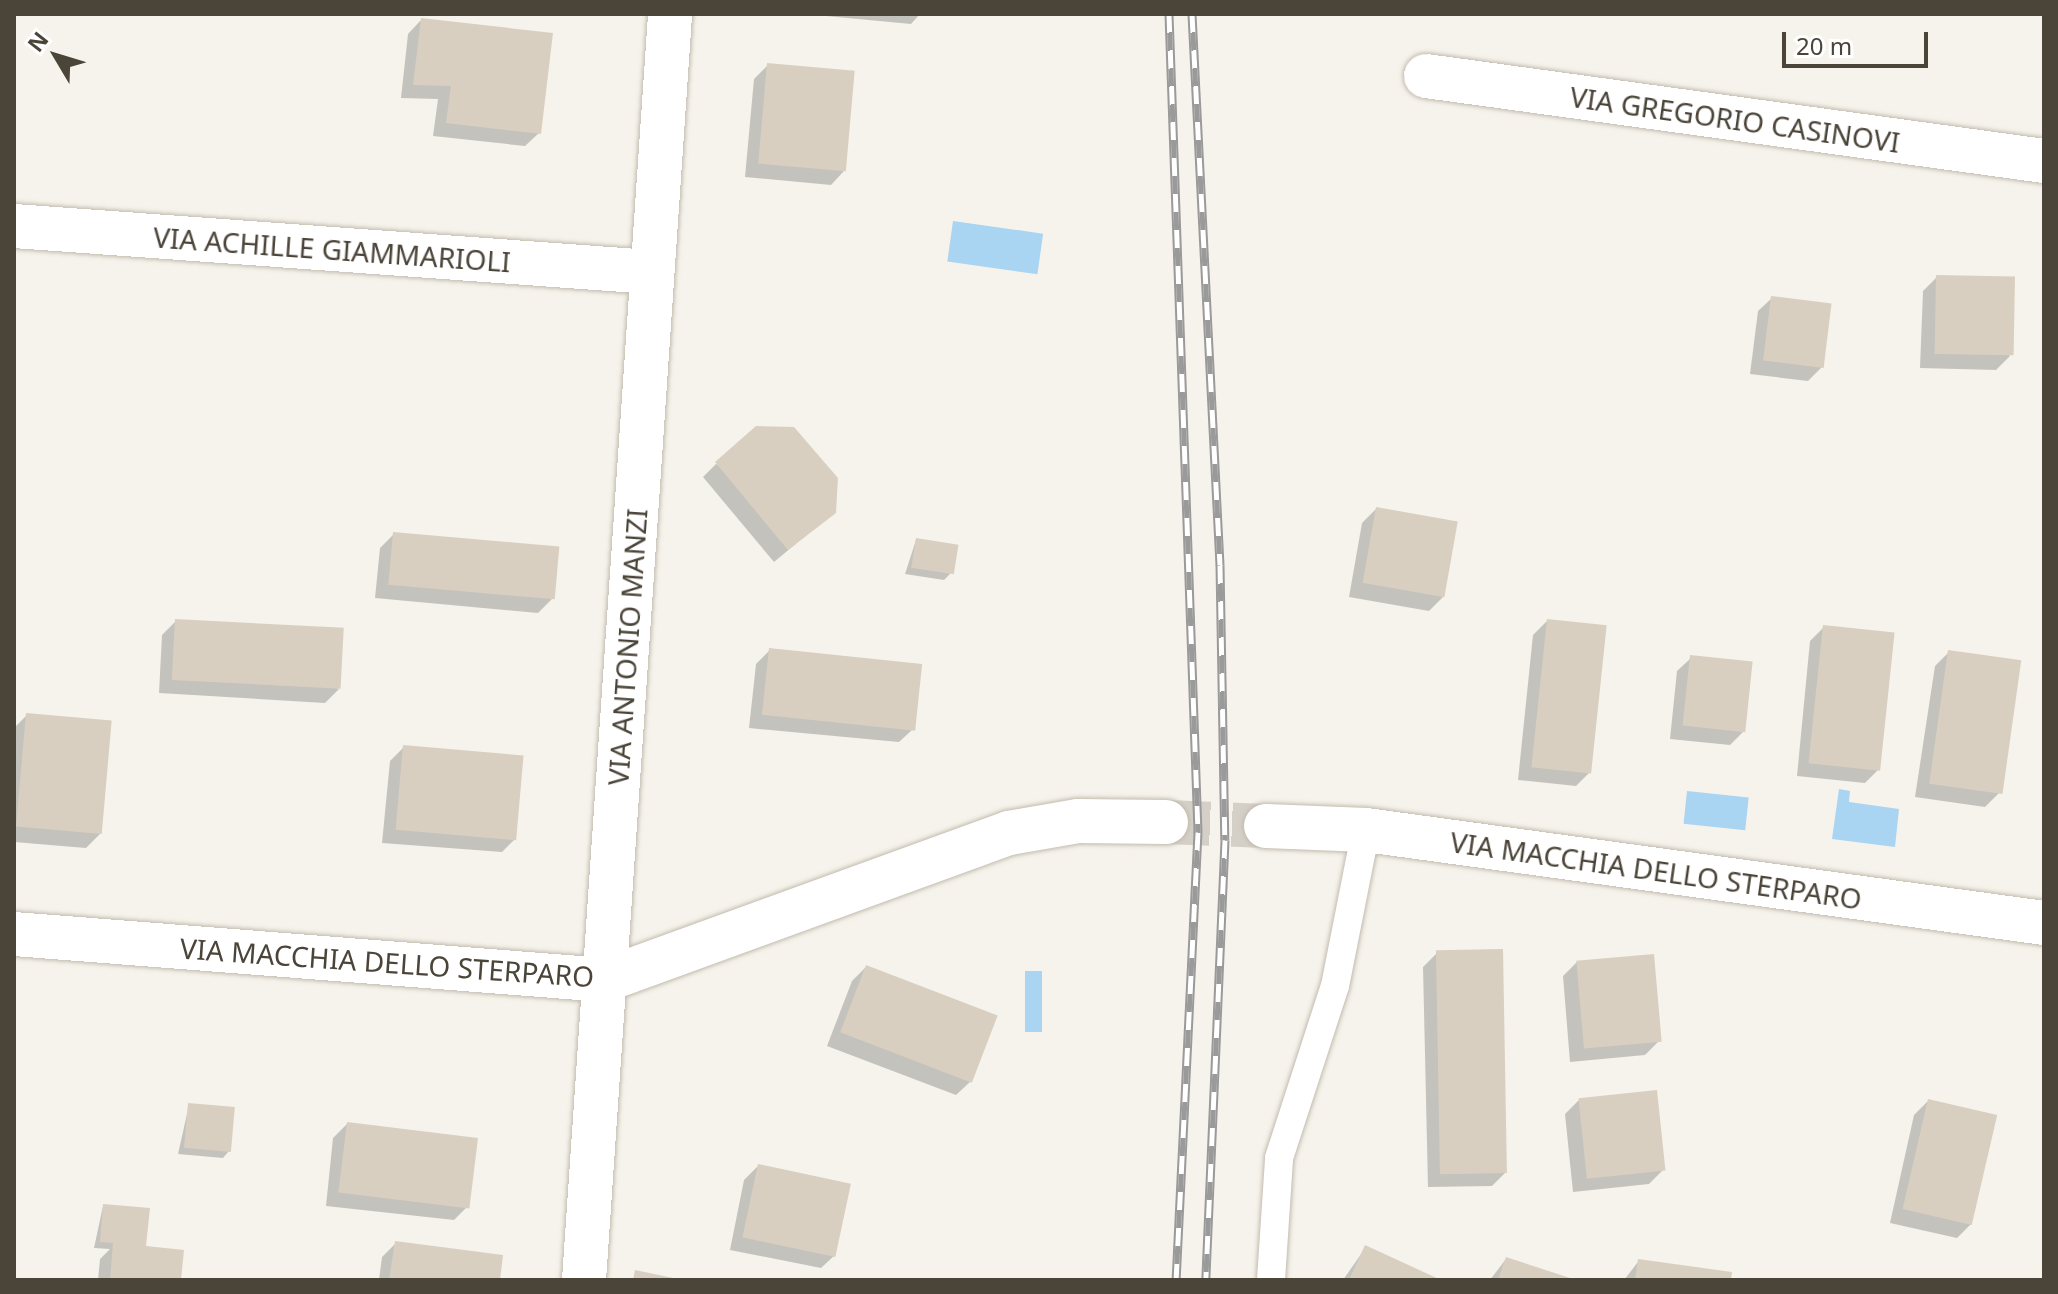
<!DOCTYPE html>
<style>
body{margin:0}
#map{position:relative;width:2058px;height:1294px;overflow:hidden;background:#f6f3ec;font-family:"Noto Sans",sans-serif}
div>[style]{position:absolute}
.water>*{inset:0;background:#a9d4f2;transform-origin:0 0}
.shadow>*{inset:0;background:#0003}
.building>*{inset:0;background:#d8cfc1;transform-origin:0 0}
.street-tunnel>*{height:44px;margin-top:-22px;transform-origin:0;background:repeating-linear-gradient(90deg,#d4d0c8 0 44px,transparent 0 66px)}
.roads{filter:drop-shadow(0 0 2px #c2bbae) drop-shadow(0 0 2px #c2bbae)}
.lane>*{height:28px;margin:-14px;padding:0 14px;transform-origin:14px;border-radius:14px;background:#fff}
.street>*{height:44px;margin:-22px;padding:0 22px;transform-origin:22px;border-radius:22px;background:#fff}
.rail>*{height:9px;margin-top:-4.5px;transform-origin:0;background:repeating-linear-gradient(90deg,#fff 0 18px,#9a9a9a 0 36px);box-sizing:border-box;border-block:2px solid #9a9a9a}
span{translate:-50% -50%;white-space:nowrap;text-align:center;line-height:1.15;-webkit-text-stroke:7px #fff;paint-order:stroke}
.street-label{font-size:28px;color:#4b4439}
.frame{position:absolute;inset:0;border:16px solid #4b4439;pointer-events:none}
.north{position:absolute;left:16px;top:16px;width:80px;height:80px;-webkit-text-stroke:6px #fff;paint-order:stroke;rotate:308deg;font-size:22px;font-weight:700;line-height:32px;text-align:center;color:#4b4439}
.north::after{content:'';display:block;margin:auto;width:28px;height:36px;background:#4b4439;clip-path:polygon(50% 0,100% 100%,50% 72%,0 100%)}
.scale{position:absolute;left:1782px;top:32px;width:146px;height:36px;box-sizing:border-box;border:4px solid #4b4439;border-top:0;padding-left:10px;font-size:24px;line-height:28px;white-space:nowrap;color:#4b4439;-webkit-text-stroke:6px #fff;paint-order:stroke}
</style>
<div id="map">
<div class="water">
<i style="left:953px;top:221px;width:91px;height:41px;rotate:8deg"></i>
<i style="clip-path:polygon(1839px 789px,1850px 791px,1849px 802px,1899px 809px,1895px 847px,1832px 839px)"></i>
<i style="left:1687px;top:791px;width:62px;height:33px;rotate:6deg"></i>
<i style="left:1025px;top:971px;width:17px;height:61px"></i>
</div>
<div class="shadow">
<i style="clip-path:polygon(805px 14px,920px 14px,911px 24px)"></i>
<i style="clip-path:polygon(421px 20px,539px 133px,525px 146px,433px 136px,438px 99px,401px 98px,408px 34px)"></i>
<i style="clip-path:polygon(768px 65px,844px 171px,831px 185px,745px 177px,754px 79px)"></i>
<i style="clip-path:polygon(1937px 277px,2010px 356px,1996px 370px,1920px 368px,1923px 291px)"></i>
<i style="clip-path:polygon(1772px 298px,1822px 367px,1808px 381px,1750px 374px,1758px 311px)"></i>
<i style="clip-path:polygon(716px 464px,834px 512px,774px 562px,703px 477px)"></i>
<i style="clip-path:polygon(1376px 509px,1443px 597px,1429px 611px,1349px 597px,1362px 523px)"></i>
<i style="clip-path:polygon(394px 534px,552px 599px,538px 613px,375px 598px,380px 548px)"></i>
<i style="clip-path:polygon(916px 540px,950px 574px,944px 580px,905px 574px)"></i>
<i style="clip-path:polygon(176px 621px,339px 689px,325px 703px,159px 693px,162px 635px)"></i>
<i style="clip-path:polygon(1547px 621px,1590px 772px,1576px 786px,1518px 780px,1533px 635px)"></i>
<i style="clip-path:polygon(1824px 627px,1879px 769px,1865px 783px,1797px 776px,1810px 641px)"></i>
<i style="clip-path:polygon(770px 650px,913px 729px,899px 742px,749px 728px,756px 664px)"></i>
<i style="clip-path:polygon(1949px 652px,1999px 793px,1985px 807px,1915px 797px,1935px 666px)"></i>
<i style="clip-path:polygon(1691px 658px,1744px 731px,1730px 745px,1670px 739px,1677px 671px)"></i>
<i style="clip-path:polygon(27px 715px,100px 834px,86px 848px,14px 842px,14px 728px)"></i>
<i style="clip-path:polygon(404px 747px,516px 838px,502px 852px,382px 843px,390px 761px)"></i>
<i style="clip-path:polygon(1437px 953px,1506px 1172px,1492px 1186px,1428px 1187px,1423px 967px)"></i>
<i style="clip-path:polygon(1577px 962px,1659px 1041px,1645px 1055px,1570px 1062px,1563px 976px)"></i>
<i style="clip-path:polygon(866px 967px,970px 1082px,956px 1095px,827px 1046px,852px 981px)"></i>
<i style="clip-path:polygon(1579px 1100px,1663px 1170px,1649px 1184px,1573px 1192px,1565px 1114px)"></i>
<i style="clip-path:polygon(1928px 1101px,1971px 1224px,1957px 1238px,1890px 1223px,1914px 1115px)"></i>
<i style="clip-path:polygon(189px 1105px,229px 1151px,223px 1158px,178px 1154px)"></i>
<i style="clip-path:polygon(347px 1124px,468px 1206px,454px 1220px,326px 1206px,333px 1138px)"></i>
<i style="clip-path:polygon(758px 1166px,835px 1255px,821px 1268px,730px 1250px,744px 1180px)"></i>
<i style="clip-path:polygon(103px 1206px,144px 1248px,179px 1280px,98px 1280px,100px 1259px,110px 1249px,94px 1248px)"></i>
<i style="clip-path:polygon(396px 1243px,498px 1280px,379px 1280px,382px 1257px)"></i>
<i style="clip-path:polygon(1366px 1247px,1437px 1280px,1343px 1280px)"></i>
<i style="clip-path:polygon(1506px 1259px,1568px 1280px,1490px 1280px)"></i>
<i style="clip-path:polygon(1638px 1262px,1729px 1280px,1624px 1280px)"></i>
</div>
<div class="building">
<i style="clip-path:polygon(421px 18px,553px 33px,541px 134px,446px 123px,451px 86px,413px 85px)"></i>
<i style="left:767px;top:63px;width:88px;height:101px;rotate:5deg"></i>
<i style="left:1936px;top:275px;width:79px;height:79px;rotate:1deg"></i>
<i style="left:1771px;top:296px;width:61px;height:65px;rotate:7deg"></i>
<i style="clip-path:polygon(756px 426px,794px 427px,838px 478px,836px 513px,788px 550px,715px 462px)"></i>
<i style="left:1376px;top:507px;width:83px;height:77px;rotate:10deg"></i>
<i style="left:393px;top:532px;width:167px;height:53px;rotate:5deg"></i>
<i style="left:916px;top:538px;width:43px;height:30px;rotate:9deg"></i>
<i style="left:175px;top:619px;width:169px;height:61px;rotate:3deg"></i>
<i style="left:1547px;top:619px;width:60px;height:149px;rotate:6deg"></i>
<i style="left:1823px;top:625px;width:72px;height:139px;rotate:6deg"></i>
<i style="left:769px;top:648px;width:154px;height:67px;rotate:6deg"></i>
<i style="left:1948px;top:650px;width:74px;height:135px;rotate:8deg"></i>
<i style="left:1690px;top:655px;width:63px;height:71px;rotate:6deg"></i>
<i style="left:26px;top:713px;width:86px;height:114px;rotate:5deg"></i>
<i style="left:403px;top:745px;width:121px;height:85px;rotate:5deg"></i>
<i style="left:1503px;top:949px;width:224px;height:67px;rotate:89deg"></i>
<i style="left:1654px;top:954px;width:88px;height:78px;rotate:85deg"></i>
<i style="left:866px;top:965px;width:141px;height:72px;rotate:21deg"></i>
<i style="left:1657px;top:1090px;width:81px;height:79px;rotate:84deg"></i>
<i style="left:1928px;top:1099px;width:71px;height:113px;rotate:13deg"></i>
<i style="left:188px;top:1103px;width:47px;height:45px;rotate:5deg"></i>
<i style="left:347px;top:1122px;width:132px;height:71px;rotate:7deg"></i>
<i style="left:758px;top:1164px;width:95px;height:75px;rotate:12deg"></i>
<i style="clip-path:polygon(103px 1204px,150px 1208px,146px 1246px,184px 1250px,181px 1280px,110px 1280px,113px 1243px,100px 1242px)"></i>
<i style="clip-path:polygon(395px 1241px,503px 1255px,500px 1280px,389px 1280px)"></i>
<i style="clip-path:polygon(1365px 1245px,1441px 1280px,1349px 1280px)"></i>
<i style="clip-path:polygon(1506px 1257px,1573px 1279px,1573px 1280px,1498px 1280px)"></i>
<i style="clip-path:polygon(1638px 1259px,1732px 1272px,1731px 1280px,1635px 1280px)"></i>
<i style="clip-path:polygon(635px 1270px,678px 1279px,678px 1280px,633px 1280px)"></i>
</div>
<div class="street-tunnel">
<i style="left:1166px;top:822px;width:100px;rotate:2.3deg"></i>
</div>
<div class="roads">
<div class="lane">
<i style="left:1271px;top:1280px;width:122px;rotate:-86.2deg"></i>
<i style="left:1279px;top:1158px;width:181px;rotate:-72deg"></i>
<i style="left:1335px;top:986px;width:159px;rotate:-78.8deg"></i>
</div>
<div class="street">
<i style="left:1426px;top:76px;width:624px;rotate:7.83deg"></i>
<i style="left:14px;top:226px;width:639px;rotate:4.13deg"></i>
<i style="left:1266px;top:826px;width:100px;rotate:2.3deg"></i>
<i style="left:1366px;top:830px;width:684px;rotate:7.81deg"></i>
<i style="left:14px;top:934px;width:593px;rotate:4.45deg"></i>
<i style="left:605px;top:980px;width:430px;rotate:-20deg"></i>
<i style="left:1009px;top:833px;width:70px;rotate:-9.9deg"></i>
<i style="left:1078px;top:821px;width:88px;rotate:0.7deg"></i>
<i style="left:584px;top:1280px;width:1269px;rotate:-86.11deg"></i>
</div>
</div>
<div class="rail">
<i style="left:1169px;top:14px;width:819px;rotate:87.97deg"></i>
<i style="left:1198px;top:832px;width:449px;rotate:92.8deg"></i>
<i style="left:1192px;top:14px;width:552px;rotate:87.09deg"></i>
<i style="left:1220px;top:565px;width:275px;rotate:89deg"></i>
<i style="left:1225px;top:840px;width:440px;rotate:92.5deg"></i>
</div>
<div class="street-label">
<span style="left:1735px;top:119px;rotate:8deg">VIA GREGORIO CASINOVI</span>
<span style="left:332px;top:249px;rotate:4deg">VIA ACHILLE GIAMMARIOLI</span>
<span style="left:627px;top:647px;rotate:-86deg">VIA ANTONIO MANZI</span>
<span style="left:1656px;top:870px;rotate:8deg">VIA MACCHIA DELLO STERPARO</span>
<span style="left:387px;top:962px;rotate:4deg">VIA MACCHIA DELLO STERPARO</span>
</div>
<div class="frame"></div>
<div class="north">N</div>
<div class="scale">20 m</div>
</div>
